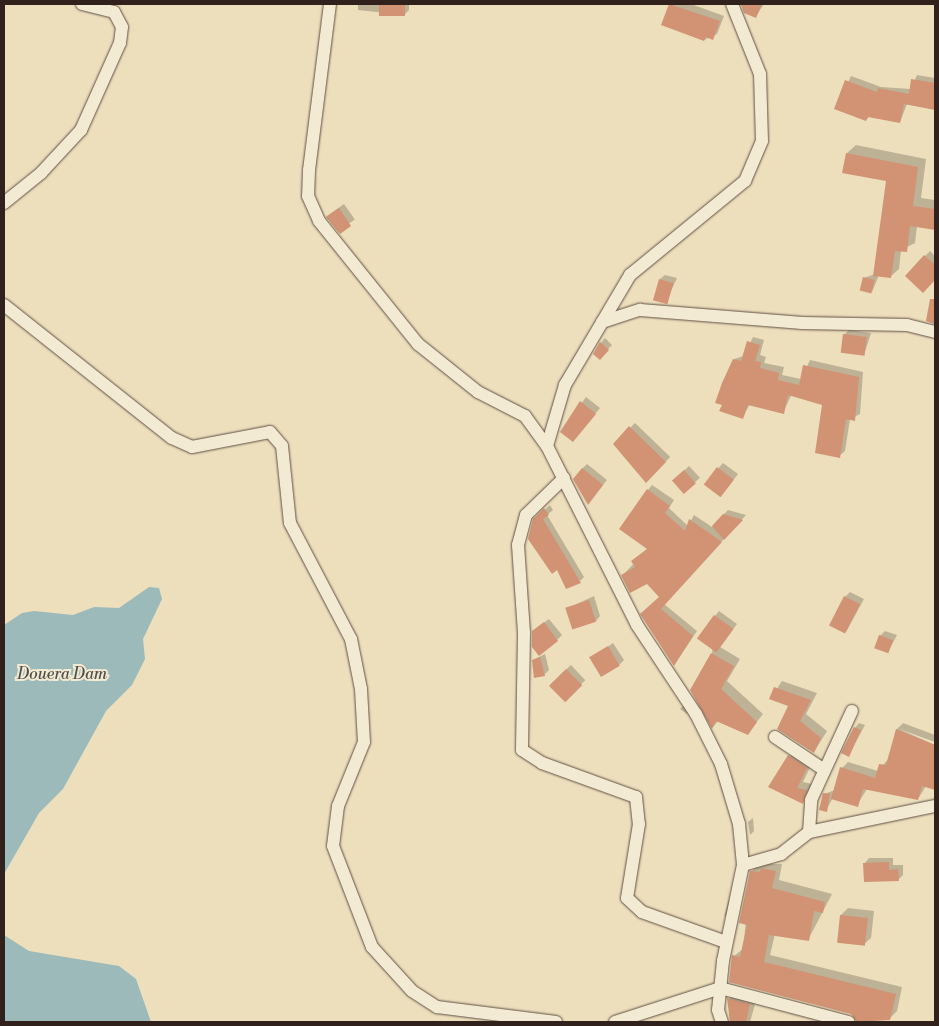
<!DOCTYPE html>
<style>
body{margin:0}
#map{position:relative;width:939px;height:1026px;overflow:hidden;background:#eddebc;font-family:"Libre Bodoni",serif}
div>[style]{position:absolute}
.water>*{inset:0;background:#9cbab9}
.shadow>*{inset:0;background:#0003;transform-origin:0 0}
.building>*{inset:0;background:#d19374;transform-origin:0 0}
.roads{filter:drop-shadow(0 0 1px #5f5044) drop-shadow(0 0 1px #5f5044)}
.minor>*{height:12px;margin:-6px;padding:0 6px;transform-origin:6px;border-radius:6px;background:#f3ead3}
span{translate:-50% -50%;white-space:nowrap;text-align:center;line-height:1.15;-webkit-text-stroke:4px #f3ead3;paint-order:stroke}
.water-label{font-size:16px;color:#504f4b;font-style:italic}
.frame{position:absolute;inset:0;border:5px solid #30211c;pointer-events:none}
</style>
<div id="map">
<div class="water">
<i style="clip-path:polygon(149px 587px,159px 588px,162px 599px,143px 639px,145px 659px,132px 685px,106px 711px,63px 789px,39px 813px,4px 874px,4px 625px,22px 613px,34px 611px,73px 615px,94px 607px,119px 608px)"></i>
<i style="clip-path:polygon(4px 935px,29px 951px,119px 966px,136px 979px,151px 1022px,4px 1022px)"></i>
</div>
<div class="shadow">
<i style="clip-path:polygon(358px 4px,409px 4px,409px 10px,404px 15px,358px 10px)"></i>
<i style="clip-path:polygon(670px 4px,691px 4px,724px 16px,717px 34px,704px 40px,663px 24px)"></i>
<i style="clip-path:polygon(741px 4px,764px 4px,756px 16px,745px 12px)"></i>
<i style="clip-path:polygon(917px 75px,935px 78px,935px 109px,907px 104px,900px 122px,870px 116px,866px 120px,836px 109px,851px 76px,881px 87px,911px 89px)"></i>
<i style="clip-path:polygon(856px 145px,926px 159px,921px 198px,935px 200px,935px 228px,917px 226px,915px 243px,901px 250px,899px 269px,890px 277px,879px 275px,872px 292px,864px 278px,875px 274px,887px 180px,847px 153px)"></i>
<i style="left:344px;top:204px;width:19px;height:21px;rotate:55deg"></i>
<i style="clip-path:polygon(930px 251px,935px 256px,935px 279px,923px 292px,906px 276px)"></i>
<i style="clip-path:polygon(665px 275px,677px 278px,666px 302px,660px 279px)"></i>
<i style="clip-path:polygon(849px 330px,871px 333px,864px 355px,844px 335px)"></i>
<i style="clip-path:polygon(753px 337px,764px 340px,760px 355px,766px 357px,764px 363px,784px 367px,782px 375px,801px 379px,810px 360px,863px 372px,860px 414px,850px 419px,845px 451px,839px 456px,824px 404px,792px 394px,783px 412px,750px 404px,742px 418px,734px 359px,744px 356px)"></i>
<i style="clip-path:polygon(605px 338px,612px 345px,600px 358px,601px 343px)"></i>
<i style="clip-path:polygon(586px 397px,600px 408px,577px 436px,561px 432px)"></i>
<i style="left:635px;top:423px;width:49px;height:30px;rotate:44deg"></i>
<i style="clip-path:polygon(723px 463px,738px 474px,725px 491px,705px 484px)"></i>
<i style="clip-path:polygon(587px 464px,607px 480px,592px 499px,582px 469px)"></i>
<i style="left:689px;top:466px;width:16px;height:21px;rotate:47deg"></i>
<i style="clip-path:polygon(652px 485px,674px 500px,669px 508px,688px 526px,694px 515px,712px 527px,728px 510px,746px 515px,664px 604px,697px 631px,678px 659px,642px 614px,661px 596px,647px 582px,623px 575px,648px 548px,648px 490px)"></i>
<i style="clip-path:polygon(550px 505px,553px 510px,547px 515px,584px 577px,580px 581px,534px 520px)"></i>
<i style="clip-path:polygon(850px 592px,864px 599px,846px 632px,845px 597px)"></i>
<i style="clip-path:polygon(594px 596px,600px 616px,596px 621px,566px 609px)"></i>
<i style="clip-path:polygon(719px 611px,737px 624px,720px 647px,740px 659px,727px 681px,763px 714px,748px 733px,719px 720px,713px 727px,712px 654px,715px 616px)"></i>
<i style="clip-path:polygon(549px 619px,562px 635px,557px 640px,538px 627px)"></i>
<i style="clip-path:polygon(885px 631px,897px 635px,888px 652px,880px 636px)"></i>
<i style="clip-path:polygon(613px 643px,624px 660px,619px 665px,590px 659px)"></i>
<i style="clip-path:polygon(545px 654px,549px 670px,544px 675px,533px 660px)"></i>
<i style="left:571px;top:665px;width:21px;height:29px;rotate:47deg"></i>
<i style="clip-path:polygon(782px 681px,817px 693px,806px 714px,827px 731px,814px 752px,790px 706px,771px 698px)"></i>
<i style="clip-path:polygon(686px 702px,691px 709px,687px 714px,680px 709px)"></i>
<i style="clip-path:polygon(859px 723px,865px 725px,849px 755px,855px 728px)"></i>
<i style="clip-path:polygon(903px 723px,935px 735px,935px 742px,899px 729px,935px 745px,935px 789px,926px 786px,918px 799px,867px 789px,857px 805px,833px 798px,826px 810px,824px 794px,835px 790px,842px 768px,848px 762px,878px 771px,889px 758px,897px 729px)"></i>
<i style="clip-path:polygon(795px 749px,813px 761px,803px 782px,812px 784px,802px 802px,770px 786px)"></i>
<i style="clip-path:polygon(753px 818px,754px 831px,750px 835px,748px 822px)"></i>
<i style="clip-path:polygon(869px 858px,893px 858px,893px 865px,903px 865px,903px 875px,898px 880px,865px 863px)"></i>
<i style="clip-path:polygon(759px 864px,782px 864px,779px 880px,832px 894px,808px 940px,775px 934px,770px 955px,902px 987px,897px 1011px,890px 1018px,858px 1022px,852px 1013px,734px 956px,743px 949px,751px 872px)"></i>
<i style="clip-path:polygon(732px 894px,728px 913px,724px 917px,730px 896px)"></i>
<i style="clip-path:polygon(848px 908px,874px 911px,871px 938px,863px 945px,841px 915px)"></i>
<i style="clip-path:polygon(736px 992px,757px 997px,750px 1022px,730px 1022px,729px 999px)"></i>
</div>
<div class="building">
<i style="left:379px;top:4px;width:26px;height:12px"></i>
<i style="clip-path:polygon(669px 4px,720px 21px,713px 40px,706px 37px,704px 41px,661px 25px)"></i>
<i style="clip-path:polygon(741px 4px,762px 4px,756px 18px,744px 13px)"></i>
<i style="clip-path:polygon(911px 79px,935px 83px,935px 110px,904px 104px,900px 123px,868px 117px,866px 121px,834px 109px,845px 80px,877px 92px,878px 88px,909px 94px)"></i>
<i style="clip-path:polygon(846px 153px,918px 167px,913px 206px,935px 209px,935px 230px,910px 226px,907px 252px,895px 251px,891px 278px,873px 276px,886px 181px,842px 173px)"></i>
<i style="clip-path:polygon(339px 208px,351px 226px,340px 234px,326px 217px)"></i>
<i style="clip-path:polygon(924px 255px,935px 265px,935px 280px,923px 293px,905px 276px)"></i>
<i style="left:863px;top:277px;width:12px;height:14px;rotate:14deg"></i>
<i style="left:659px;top:279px;width:15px;height:22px;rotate:16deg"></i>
<i style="clip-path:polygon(930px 299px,935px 299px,935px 324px,926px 321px)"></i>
<i style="left:843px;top:334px;width:24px;height:19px;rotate:7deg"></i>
<i style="clip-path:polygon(747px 341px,760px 345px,755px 361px,761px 362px,760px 368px,779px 373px,778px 380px,799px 385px,803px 365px,859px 377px,855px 421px,846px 419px,840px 458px,815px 453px,822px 405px,788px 395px,784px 414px,748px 405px,743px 419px,719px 411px,722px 405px,715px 403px,722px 383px,733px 359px,741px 361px)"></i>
<i style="clip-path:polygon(600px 342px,609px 350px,600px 360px,593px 354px)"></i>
<i style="clip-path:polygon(580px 401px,596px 414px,573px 442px,560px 432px)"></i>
<i style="clip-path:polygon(629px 426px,666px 462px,646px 483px,613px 444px)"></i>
<i style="left:717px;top:467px;width:21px;height:22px;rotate:37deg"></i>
<i style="clip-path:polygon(582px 468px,603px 485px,588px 505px,573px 479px)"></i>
<i style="left:684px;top:470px;width:18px;height:16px;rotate:49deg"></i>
<i style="clip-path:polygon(647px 489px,670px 506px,665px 513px,685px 531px,689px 519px,722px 542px,661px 609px,693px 636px,674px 666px,640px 614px,659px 597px,647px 584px,630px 593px,621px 575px,635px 567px,631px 561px,647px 549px,619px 529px)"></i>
<i style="clip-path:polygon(544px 508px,549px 515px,543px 519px,581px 583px,566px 589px,557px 570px,552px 574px,528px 539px,533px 519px)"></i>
<i style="clip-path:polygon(723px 514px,743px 520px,724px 540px,712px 526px)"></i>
<i style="left:844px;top:596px;width:18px;height:33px;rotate:27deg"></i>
<i style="left:589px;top:600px;width:23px;height:25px;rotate:72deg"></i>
<i style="left:714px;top:615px;width:24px;height:29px;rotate:36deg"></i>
<i style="clip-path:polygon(544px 622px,558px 641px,539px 656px,532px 647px,532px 631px)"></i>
<i style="left:879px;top:635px;width:15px;height:14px;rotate:20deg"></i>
<i style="left:608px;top:646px;width:23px;height:22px;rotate:59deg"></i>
<i style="clip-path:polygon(711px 653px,734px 666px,721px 689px,757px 722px,748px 735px,716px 721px,712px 729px,690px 690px)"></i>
<i style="clip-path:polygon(540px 657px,545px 676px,534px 678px,532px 660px)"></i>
<i style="left:566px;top:669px;width:23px;height:24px;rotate:45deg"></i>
<i style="clip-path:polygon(774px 687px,811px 700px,800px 721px,821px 738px,814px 753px,777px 729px,788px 706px,769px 699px)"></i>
<i style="clip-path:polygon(854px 727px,861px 730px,849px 757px,841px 753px)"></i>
<i style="clip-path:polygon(896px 729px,935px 745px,935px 790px,922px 786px,918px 800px,863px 789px,858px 807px,831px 799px,840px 767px,875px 778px,879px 764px,886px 765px)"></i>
<i style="clip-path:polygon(788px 755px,807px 768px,797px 788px,807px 790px,803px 804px,768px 787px)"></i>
<i style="clip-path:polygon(823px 793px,830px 794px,827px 812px,819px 810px)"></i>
<i style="clip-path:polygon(889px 862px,889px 870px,898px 869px,899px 881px,864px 882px,863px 863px)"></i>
<i style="clip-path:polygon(761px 868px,776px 871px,772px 888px,825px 902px,823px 913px,814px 911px,809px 941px,769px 935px,764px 962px,896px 994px,890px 1020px,857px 1022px,851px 1014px,729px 982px,732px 955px,740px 957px,747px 925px,739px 923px,750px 871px,760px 872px)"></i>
<i style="left:840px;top:915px;width:28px;height:28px;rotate:6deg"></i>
<i style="clip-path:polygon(727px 998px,750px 1004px,746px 1022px,730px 1022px)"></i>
</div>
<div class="roads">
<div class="minor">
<i style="left:330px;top:4px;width:167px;rotate:97.2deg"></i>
<i style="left:309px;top:170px;width:26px;rotate:92deg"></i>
<i style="left:308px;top:196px;width:27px;rotate:66deg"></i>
<i style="left:319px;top:221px;width:158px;rotate:51.2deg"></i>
<i style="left:418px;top:344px;width:77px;rotate:38.7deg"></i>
<i style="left:478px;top:392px;width:53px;rotate:27.1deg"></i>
<i style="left:525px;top:416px;width:37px;rotate:54deg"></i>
<i style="left:547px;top:446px;width:200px;rotate:63.3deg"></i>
<i style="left:637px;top:625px;width:107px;rotate:56.5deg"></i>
<i style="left:696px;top:714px;width:56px;rotate:63.4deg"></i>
<i style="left:721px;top:764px;width:63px;rotate:73.3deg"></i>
<i style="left:739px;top:824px;width:41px;rotate:84.4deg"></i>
<i style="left:743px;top:865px;width:98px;rotate:101.8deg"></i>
<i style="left:723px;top:961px;width:49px;rotate:95.8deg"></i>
<i style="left:718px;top:1010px;width:13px;rotate:72deg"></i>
<i style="left:4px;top:203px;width:48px;rotate:-39deg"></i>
<i style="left:41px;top:173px;width:59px;rotate:-47.1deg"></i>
<i style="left:81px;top:130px;width:95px;rotate:-65.9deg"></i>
<i style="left:120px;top:43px;width:16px;rotate:-83deg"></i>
<i style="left:122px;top:27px;width:17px;rotate:-118deg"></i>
<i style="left:114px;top:12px;width:33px;rotate:-166deg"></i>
<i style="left:4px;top:305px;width:214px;rotate:38.4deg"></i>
<i style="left:172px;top:438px;width:22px;rotate:24deg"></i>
<i style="left:192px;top:447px;width:79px;rotate:-10.9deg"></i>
<i style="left:270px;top:432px;width:18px;rotate:49deg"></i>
<i style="left:282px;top:446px;width:77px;rotate:84.1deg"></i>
<i style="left:290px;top:523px;width:131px;rotate:62.3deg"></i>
<i style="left:351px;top:639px;width:51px;rotate:78.7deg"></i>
<i style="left:361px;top:689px;width:53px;rotate:86.8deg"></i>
<i style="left:364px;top:742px;width:69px;rotate:112.1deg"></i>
<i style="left:338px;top:806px;width:40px;rotate:97.1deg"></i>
<i style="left:333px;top:846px;width:108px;rotate:68.9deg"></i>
<i style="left:372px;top:947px;width:59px;rotate:47.7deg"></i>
<i style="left:412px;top:991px;width:30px;rotate:33deg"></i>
<i style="left:437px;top:1007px;width:120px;rotate:7.2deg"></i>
<i style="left:602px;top:322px;width:40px;rotate:-18deg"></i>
<i style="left:640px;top:310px;width:163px;rotate:4.6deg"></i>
<i style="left:802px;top:323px;width:105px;rotate:1.1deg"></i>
<i style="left:907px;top:325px;width:29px;rotate:14deg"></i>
<i style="left:547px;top:446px;width:64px;rotate:-73.6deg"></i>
<i style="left:565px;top:385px;width:128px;rotate:-59.4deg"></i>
<i style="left:630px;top:275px;width:149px;rotate:-39.3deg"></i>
<i style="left:745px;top:181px;width:43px;rotate:-67deg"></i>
<i style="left:762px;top:141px;width:67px;rotate:-91.7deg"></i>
<i style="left:760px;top:74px;width:75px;rotate:-111.8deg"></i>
<i style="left:564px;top:478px;width:53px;rotate:135.8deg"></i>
<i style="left:526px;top:515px;width:31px;rotate:105deg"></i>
<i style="left:518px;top:545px;width:88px;rotate:86.1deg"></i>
<i style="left:524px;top:633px;width:117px;rotate:91deg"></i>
<i style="left:522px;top:750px;width:24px;rotate:33deg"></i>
<i style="left:542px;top:763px;width:100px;rotate:19.9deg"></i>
<i style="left:636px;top:797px;width:27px;rotate:84deg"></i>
<i style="left:639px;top:824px;width:75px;rotate:99.2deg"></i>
<i style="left:627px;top:898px;width:21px;rotate:43deg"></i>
<i style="left:642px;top:912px;width:89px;rotate:19.7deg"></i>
<i style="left:775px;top:737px;width:58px;rotate:33.7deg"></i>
<i style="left:809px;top:832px;width:32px;rotate:-86deg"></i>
<i style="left:811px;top:800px;width:98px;rotate:-65.3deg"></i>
<i style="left:743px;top:865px;width:40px;rotate:-16deg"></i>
<i style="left:781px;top:854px;width:36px;rotate:-38deg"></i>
<i style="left:809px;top:832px;width:129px;rotate:-11.7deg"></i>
<i style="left:615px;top:1022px;width:110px;rotate:-17.9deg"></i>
<i style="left:720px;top:988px;width:133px;rotate:14.8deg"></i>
</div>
</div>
<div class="water-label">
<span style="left:62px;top:674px">Douera Dam</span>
</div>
<div class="frame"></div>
</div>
